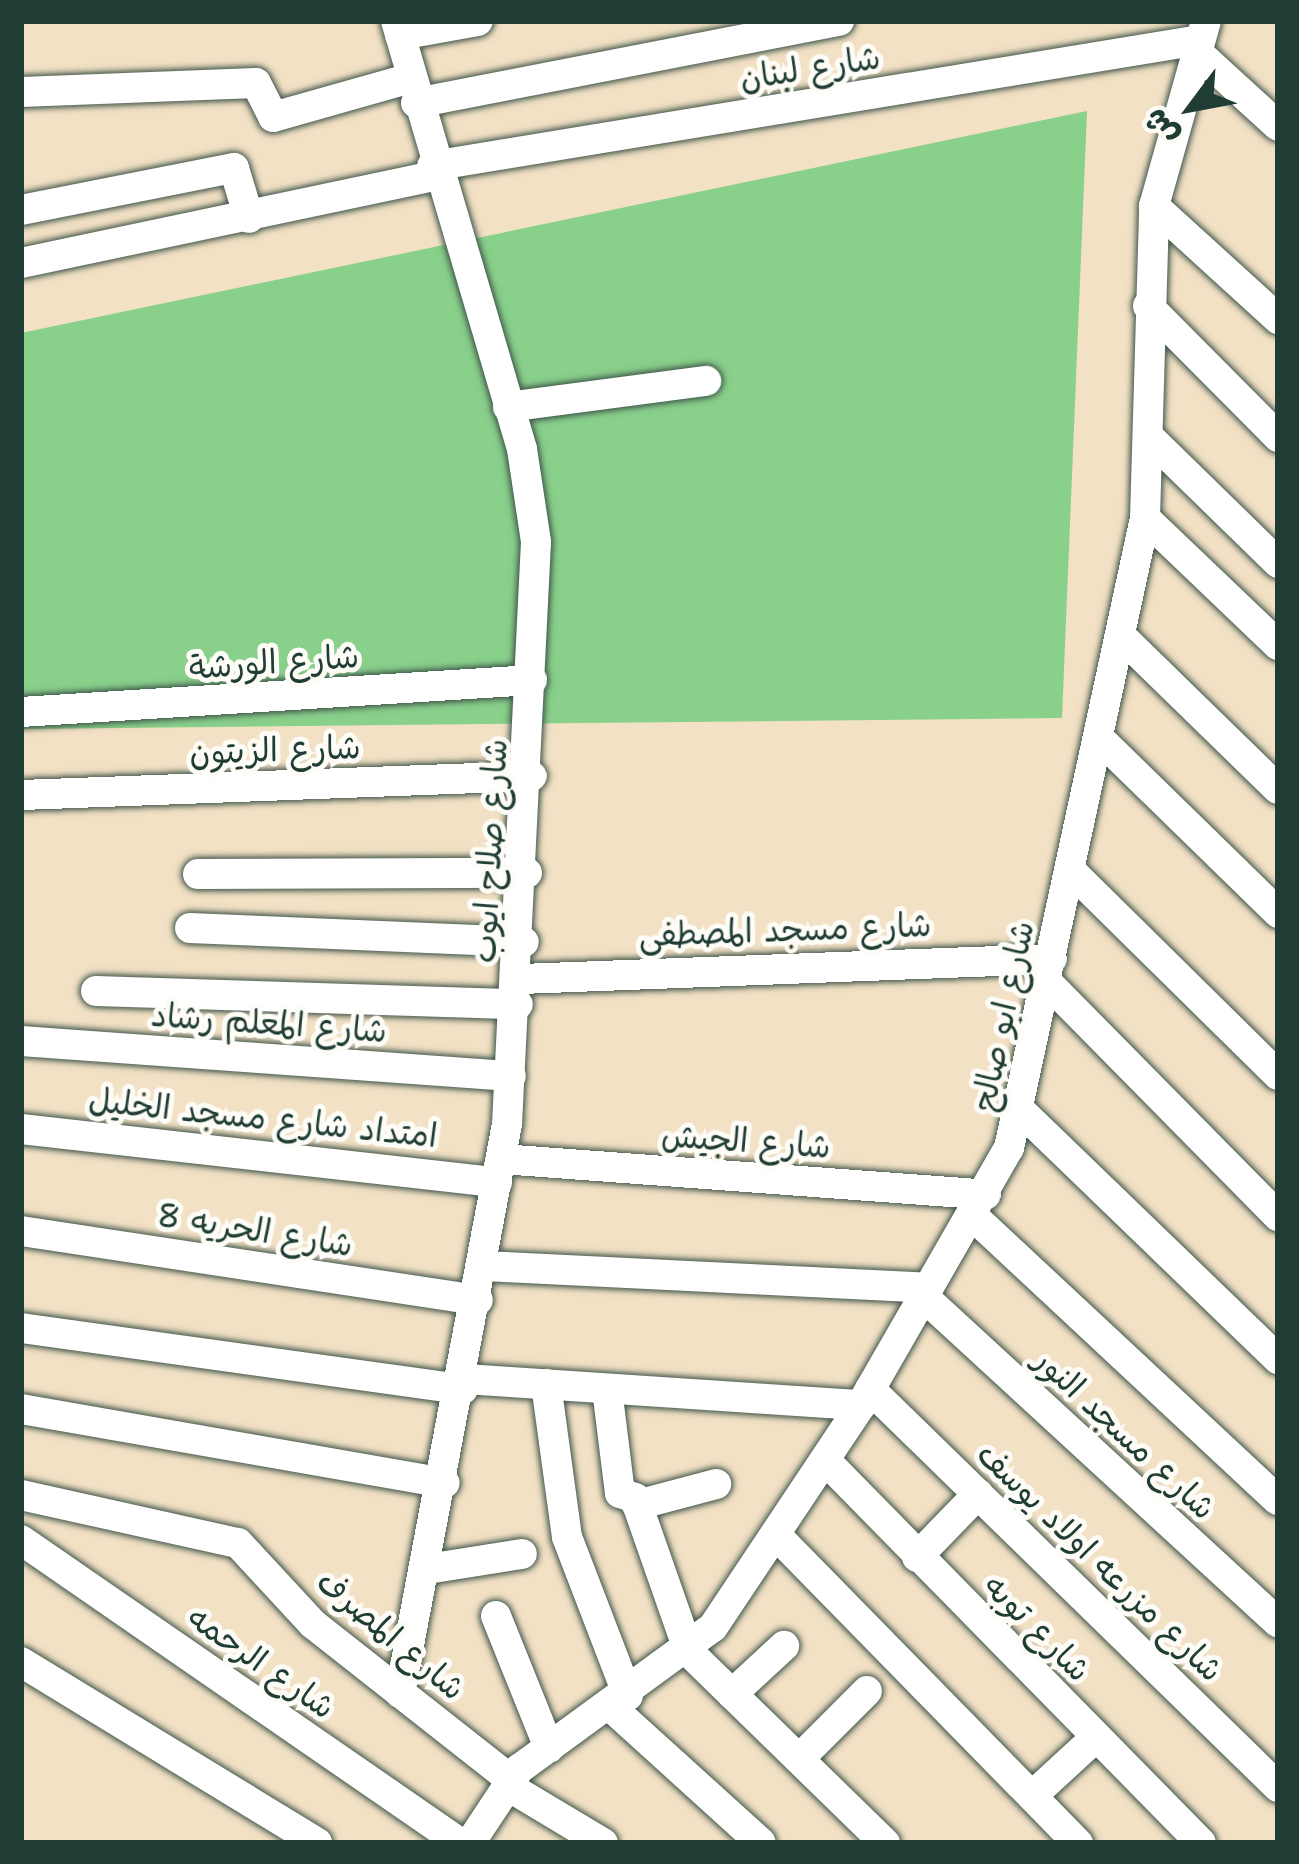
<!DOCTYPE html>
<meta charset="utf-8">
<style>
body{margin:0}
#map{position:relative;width:1299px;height:1864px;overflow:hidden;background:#f3e1c5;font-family:"Shantell Sans","Playpen Sans Arabic",sans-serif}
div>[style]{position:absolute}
.green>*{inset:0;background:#89d08b}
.roads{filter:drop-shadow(0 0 3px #3f564a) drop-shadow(0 0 3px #3f564a)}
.minor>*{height:30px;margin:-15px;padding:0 15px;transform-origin:15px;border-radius:15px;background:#fff}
span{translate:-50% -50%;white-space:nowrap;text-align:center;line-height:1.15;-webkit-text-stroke:10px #fdfcf7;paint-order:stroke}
.street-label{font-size:33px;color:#1f3d34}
.frame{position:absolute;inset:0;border:24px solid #1f3d34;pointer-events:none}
.north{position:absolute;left:1131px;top:48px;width:120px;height:120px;-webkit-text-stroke:9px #fdfcf7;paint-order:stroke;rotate:238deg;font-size:33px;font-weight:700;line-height:48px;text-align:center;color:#1f3d34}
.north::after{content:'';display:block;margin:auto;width:42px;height:54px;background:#1f3d34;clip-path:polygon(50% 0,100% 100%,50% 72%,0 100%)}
</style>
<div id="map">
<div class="green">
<i style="clip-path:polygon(1087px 111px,1062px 718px,21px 729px,21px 333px)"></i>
</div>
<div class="roads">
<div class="minor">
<i style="left:396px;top:21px;width:446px;rotate:73.6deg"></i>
<i style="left:522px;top:449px;width:94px;rotate:81.4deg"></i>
<i style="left:536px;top:542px;width:583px;rotate:92.85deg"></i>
<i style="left:507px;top:1124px;width:579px;rotate:100.65deg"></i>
<i style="left:400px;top:35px;width:79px;rotate:-10.2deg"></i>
<i style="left:1196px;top:51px;width:111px;rotate:42.4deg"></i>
<i style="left:21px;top:92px;width:235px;rotate:-2.2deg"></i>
<i style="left:256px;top:83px;width:38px;rotate:63deg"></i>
<i style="left:273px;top:117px;width:143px;rotate:-15.8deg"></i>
<i style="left:416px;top:103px;width:431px;rotate:-11deg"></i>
<i style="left:432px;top:166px;width:778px;rotate:-9.32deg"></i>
<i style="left:1154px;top:206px;width:168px;rotate:42.3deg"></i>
<i style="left:21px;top:210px;width:217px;rotate:-11.2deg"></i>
<i style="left:234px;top:168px;width:52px;rotate:73.3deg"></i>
<i style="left:21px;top:263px;width:423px;rotate:-11.9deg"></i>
<i style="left:1148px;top:306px;width:185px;rotate:45.2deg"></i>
<i style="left:508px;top:407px;width:200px;rotate:-7.5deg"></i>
<i style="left:1148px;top:436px;width:182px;rotate:44.3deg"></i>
<i style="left:1145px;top:518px;width:184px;rotate:43.7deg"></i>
<i style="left:1123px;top:638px;width:216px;rotate:44.3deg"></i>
<i style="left:21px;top:712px;width:512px;rotate:-3.58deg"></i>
<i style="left:1103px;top:742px;width:245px;rotate:44.3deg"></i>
<i style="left:21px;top:795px;width:511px;rotate:-2.13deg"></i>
<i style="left:1072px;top:872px;width:289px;rotate:44.6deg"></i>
<i style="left:198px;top:874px;width:329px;rotate:-0.2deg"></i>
<i style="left:190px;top:928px;width:334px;rotate:2.4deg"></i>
<i style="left:521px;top:979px;width:531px;rotate:-2.16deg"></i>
<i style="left:1047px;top:982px;width:329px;rotate:45.4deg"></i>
<i style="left:96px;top:991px;width:422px;rotate:1.8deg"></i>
<i style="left:21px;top:1041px;width:491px;rotate:4.1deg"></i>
<i style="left:1022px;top:1112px;width:356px;rotate:44deg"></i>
<i style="left:21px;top:1129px;width:479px;rotate:6.4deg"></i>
<i style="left:501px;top:1159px;width:486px;rotate:4.2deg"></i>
<i style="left:974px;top:1217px;width:415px;rotate:43deg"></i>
<i style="left:21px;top:1231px;width:462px;rotate:8.6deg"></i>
<i style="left:484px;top:1266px;width:445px;rotate:2.8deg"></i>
<i style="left:924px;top:1297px;width:481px;rotate:42.6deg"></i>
<i style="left:21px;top:1328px;width:446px;rotate:7.9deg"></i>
<i style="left:465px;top:1379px;width:397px;rotate:3.8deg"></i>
<i style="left:546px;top:1384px;width:154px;rotate:82.2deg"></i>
<i style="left:567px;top:1537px;width:170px;rotate:69deg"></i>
<i style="left:607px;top:1389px;width:105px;rotate:82.9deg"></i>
<i style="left:620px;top:1493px;width:16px;rotate:18deg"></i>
<i style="left:635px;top:1498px;width:163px;rotate:70.7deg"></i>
<i style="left:689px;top:1652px;width:274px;rotate:44.3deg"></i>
<i style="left:870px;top:1389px;width:570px;rotate:44.29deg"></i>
<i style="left:21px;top:1409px;width:430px;rotate:9.9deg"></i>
<i style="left:826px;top:1461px;width:535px;rotate:45.53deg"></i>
<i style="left:21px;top:1495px;width:222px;rotate:12.5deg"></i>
<i style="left:238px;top:1543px;width:110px;rotate:47.2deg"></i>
<i style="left:313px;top:1624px;width:251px;rotate:38.2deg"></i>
<i style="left:637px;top:1505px;width:82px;rotate:-14.9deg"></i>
<i style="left:778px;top:1537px;width:429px;rotate:45.6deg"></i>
<i style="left:21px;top:1540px;width:533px;rotate:34.61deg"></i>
<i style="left:917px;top:1557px;width:88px;rotate:-45.9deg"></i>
<i style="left:427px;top:1569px;width:96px;rotate:-9deg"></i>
<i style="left:496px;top:1616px;width:142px;rotate:68.1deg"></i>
<i style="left:21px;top:1662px;width:347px;rotate:31.4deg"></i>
<i style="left:732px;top:1694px;width:71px;rotate:-42.7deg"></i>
<i style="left:611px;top:1707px;width:202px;rotate:42.2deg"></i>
<i style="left:799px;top:1759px;width:96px;rotate:-45deg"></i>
<i style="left:506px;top:1785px;width:113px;rotate:30.9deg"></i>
<i style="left:1032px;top:1796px;width:86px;rotate:-42.6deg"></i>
<i style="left:470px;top:1843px;width:89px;rotate:-56.5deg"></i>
<i style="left:519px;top:1769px;width:240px;rotate:-36.2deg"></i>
<i style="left:713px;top:1627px;width:267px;rotate:-56.3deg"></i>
<i style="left:861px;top:1405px;width:297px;rotate:-60.1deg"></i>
<i style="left:1009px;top:1148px;width:645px;rotate:-77.82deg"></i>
<i style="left:1145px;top:518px;width:312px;rotate:-88.3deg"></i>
<i style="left:1154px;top:206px;width:192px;rotate:-74.3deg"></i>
</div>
</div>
<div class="street-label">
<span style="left:810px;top:68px;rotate:-9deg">شارع لبنان</span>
<span style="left:274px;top:662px;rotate:-4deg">شارع الورشة</span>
<span style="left:275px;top:750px;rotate:-2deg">شارع الزيتون</span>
<span style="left:490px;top:851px;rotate:-87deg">شارع صلاح ايوب</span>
<span style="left:785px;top:930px;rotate:-2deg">شارع مسجد المصطفى</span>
<span style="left:1003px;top:1016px;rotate:-78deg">شارع ابو صالح</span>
<span style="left:269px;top:1023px;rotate:4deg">شارع المعلم رشاد</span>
<span style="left:263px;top:1118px;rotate:6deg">امتداد شارع مسجد الخليل</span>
<span style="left:746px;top:1141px;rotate:4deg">شارع الجيش</span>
<span style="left:255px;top:1230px;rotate:9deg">شارع الحريه 8</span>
<span style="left:1125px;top:1434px;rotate:43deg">شارع مسجد النور</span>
<span style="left:1100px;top:1562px;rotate:44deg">شارع مزرعه اولاد يوسف</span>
<span style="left:1037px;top:1628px;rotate:45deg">شارع توبه</span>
<span style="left:391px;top:1635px;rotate:40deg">شارع المصرف</span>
<span style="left:261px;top:1662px;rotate:35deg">شارع الرحمه</span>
</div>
<div class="frame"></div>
<div class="north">ش</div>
</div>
